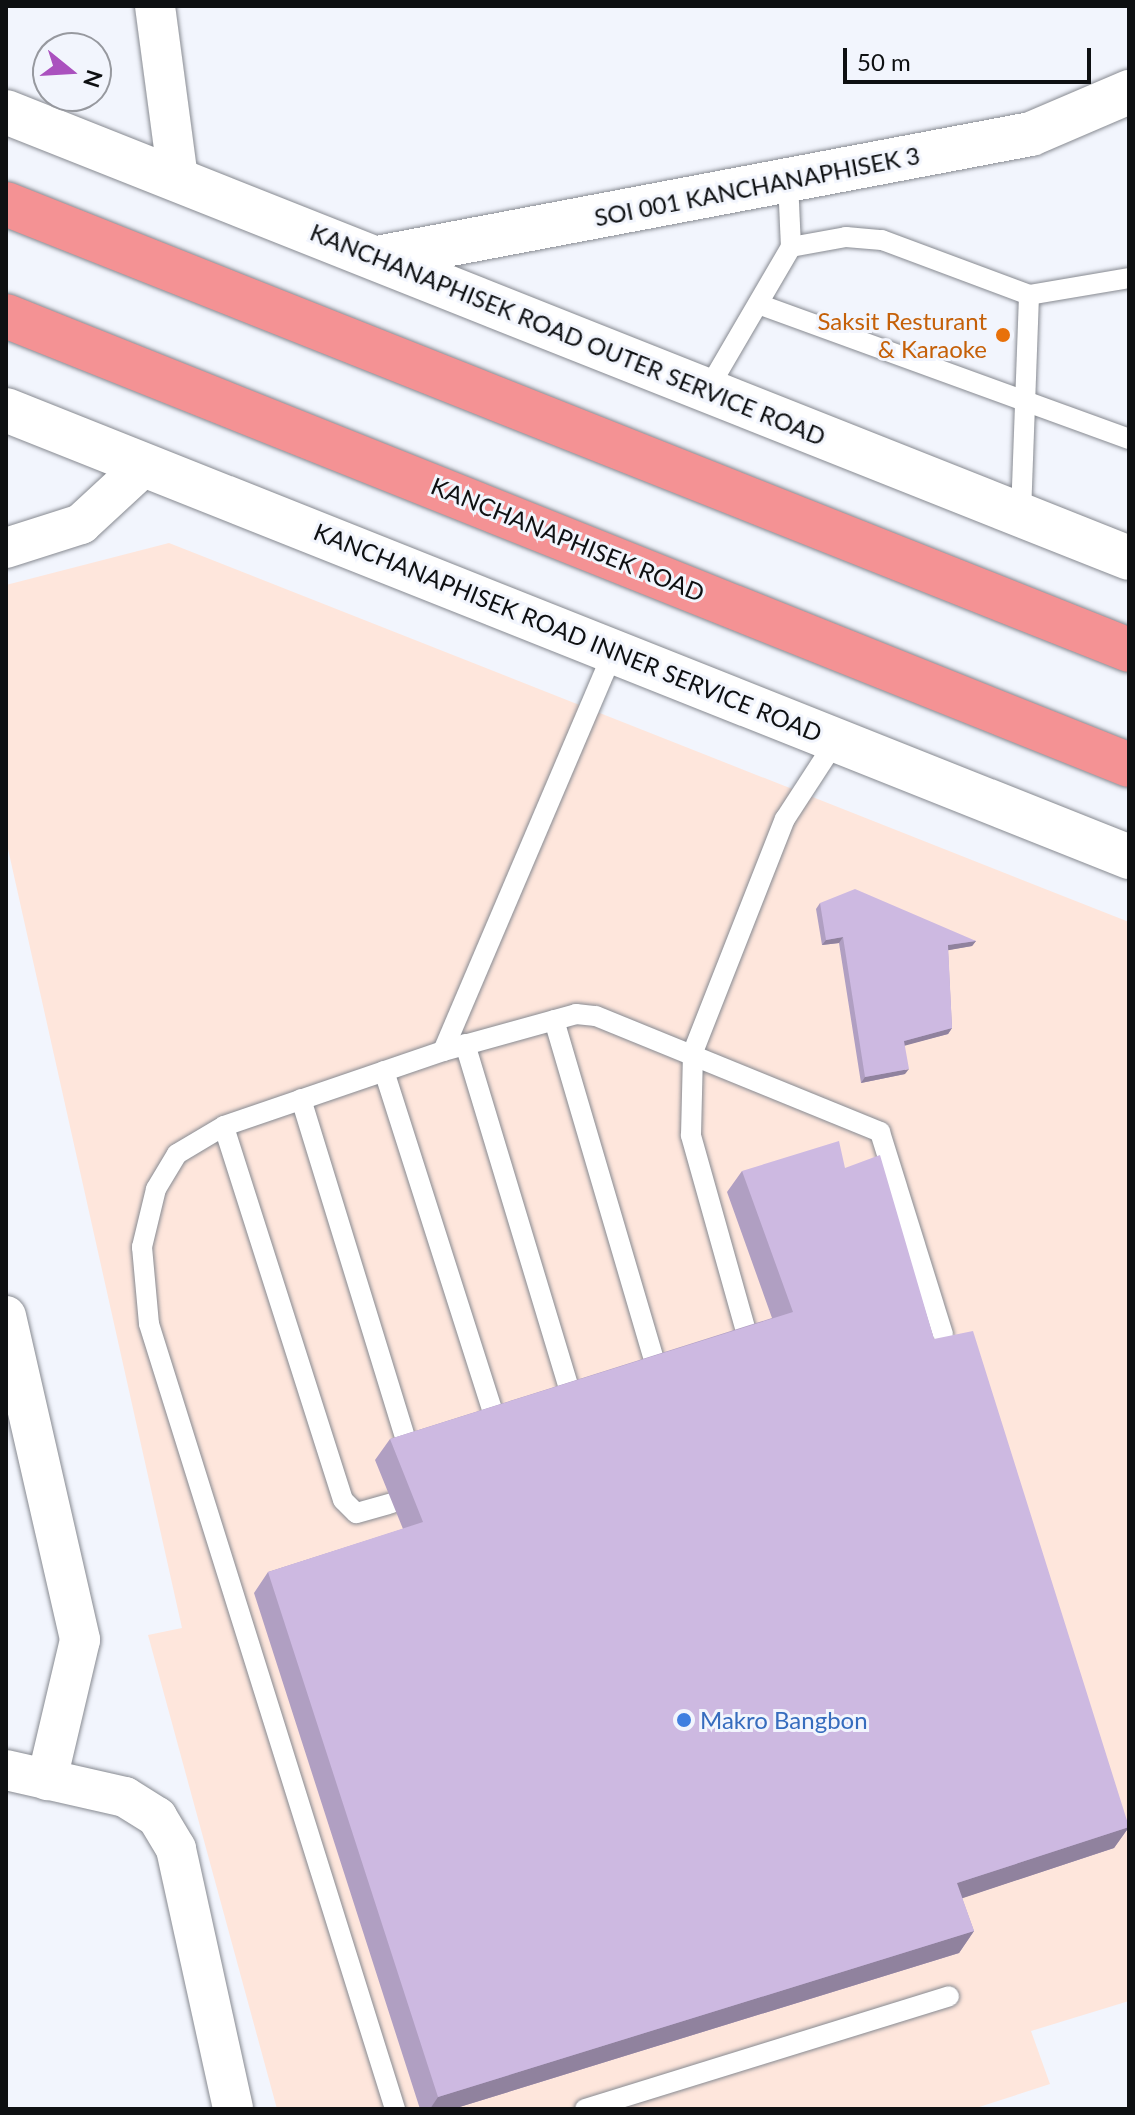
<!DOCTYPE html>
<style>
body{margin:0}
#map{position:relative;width:1135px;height:2115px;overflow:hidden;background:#f2f5fd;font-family:Lato,sans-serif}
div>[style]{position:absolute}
.commercial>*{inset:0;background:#fee6dc}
.roads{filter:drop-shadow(0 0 2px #878a91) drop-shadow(0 0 2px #878a91)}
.service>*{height:20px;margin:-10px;padding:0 10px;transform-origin:10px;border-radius:10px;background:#fff}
.minor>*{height:40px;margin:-20px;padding:0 20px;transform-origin:20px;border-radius:20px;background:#fff}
.tertiary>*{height:44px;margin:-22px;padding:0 22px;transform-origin:22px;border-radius:22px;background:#fff}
.secondary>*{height:44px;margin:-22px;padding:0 22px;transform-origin:22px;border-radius:22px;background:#fff}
.trunk>*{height:44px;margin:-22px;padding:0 22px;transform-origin:22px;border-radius:22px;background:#f49294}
.wall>*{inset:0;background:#b09fc2}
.shaded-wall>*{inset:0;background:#90829e}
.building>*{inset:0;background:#cdb9e1}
.dots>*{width:22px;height:22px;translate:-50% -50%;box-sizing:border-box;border:4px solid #f2f5fd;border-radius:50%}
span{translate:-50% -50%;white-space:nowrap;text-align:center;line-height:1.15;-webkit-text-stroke:6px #f2f5fd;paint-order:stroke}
.street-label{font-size:24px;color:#0e1012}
.food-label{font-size:24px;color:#c56008}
.right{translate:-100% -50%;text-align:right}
.shop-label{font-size:24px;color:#366cbe}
.left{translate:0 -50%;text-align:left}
.frame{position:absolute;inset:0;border:8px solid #0e1012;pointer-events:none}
.north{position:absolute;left:32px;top:32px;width:80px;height:80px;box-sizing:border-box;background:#f2f5fd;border:2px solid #97999f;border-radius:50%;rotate:108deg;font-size:22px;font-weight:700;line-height:32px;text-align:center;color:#0e1012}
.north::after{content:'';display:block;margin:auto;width:28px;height:36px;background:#aa51be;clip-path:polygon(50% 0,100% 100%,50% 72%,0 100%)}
.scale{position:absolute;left:843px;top:48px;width:248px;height:36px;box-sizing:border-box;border:4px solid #0e1012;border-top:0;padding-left:10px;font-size:24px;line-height:28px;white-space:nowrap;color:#0e1012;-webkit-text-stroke:6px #f2f5fd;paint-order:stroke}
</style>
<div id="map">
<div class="commercial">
<i style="clip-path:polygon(169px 543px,1129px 922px,1129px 2001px,1031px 2031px,1050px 2084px,973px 2109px,277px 2109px,148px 1635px,182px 1628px,6px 840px,6px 585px)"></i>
</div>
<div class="roads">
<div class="service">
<i style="left:788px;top:181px;width:66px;rotate:87.4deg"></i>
<i style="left:761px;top:305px;width:392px;rotate:20deg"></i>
<i style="left:708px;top:389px;width:164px;rotate:-59.7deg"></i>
<i style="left:791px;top:247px;width:56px;rotate:-10.3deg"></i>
<i style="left:846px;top:237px;width:36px;rotate:5deg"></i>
<i style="left:882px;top:240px;width:157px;rotate:20.5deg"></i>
<i style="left:1029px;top:295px;width:101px;rotate:-9.6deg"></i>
<i style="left:1021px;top:514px;width:219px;rotate:-87.9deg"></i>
<i style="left:554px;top:1020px;width:366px;rotate:73.6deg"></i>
<i style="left:465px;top:1044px;width:370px;rotate:73.2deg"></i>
<i style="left:443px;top:1051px;width:433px;rotate:-66.9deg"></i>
<i style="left:384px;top:1071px;width:368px;rotate:72.3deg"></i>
<i style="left:301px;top:1099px;width:366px;rotate:72.9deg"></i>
<i style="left:224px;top:1126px;width:55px;rotate:149.2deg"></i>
<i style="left:177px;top:1154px;width:41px;rotate:121deg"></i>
<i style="left:156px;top:1189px;width:60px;rotate:103.6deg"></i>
<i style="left:142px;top:1247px;width:77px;rotate:84.8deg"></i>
<i style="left:149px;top:1324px;width:823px;rotate:72.6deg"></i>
<i style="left:749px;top:1342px;width:215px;rotate:-105.7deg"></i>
<i style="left:691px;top:1135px;width:83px;rotate:-88.6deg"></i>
<i style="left:693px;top:1052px;width:251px;rotate:-68.5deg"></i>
<i style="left:785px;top:819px;width:95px;rotate:-57deg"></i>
<i style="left:392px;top:1503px;width:37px;rotate:164deg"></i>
<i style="left:356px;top:1513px;width:18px;rotate:-135deg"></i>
<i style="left:343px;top:1500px;width:392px;rotate:-107.7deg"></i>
<i style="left:224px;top:1126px;width:231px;rotate:-18.9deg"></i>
<i style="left:443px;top:1051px;width:138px;rotate:-15.5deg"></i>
<i style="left:576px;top:1014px;width:20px;rotate:6deg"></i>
<i style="left:596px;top:1016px;width:307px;rotate:22.2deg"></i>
<i style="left:880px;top:1132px;width:212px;rotate:72.7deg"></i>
<i style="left:585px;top:2109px;width:381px;rotate:-17.2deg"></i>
</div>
<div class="minor">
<i style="left:155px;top:6px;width:175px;rotate:82.4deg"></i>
<i style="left:6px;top:548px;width:79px;rotate:-17.7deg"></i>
<i style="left:81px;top:524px;width:88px;rotate:-42.7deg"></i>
<i style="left:6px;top:1316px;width:332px;rotate:77.1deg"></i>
<i style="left:80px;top:1640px;width:144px;rotate:103.3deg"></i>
<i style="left:6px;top:1770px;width:122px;rotate:12.8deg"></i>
<i style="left:125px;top:1797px;width:38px;rotate:32deg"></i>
<i style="left:157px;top:1817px;width:37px;rotate:59deg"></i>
<i style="left:176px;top:1849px;width:266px;rotate:77.6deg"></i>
</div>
<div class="tertiary">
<i style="left:377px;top:258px;width:666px;rotate:-10.74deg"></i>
<i style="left:1031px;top:134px;width:107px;rotate:-23.2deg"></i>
</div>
<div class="secondary">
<i style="left:6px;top:112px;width:1208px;rotate:21.66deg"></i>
<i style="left:6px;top:410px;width:1209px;rotate:21.7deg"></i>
</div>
<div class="trunk">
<i style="left:6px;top:204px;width:1208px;rotate:21.66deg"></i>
<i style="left:6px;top:316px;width:1209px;rotate:21.79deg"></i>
</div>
</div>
<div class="wall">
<i style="clip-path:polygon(820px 903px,976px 941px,972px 946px,948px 950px,952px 1028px,948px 1034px,905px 1045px,905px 1074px,861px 1083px,839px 943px,822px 945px,816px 909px)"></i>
<i style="clip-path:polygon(845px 1168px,934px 1339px,1129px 1827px,1114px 1848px,962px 1898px,974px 1931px,959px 1953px,453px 2109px,420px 2109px,254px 1593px,268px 1572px,403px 1529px,375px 1460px,390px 1439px,772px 1318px,727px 1192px,742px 1171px)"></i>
</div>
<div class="shaded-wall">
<i style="clip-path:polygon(843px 937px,839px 943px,822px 945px,826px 940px)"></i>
<i style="clip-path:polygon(976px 941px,972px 946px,944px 951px,948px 945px)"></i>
<i style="clip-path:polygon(952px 1028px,948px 1034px,900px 1047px,904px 1041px)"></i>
<i style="clip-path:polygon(909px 1069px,905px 1074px,861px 1083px,865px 1077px)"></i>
<i style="clip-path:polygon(1129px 1827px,1114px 1848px,942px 1905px,957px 1883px)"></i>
<i style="clip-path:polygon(974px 1931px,959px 1953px,453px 2109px,430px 2109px,438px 2097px)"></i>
</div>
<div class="building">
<i style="clip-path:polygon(855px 889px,976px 941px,948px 945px,952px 1028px,904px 1041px,909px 1069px,865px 1077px,843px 937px,826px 940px,820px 903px)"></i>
<i style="clip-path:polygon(839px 1141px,845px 1168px,880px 1155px,934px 1339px,973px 1331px,1129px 1827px,957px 1883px,974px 1931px,438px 2097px,268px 1572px,423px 1522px,390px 1439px,793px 1312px,742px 1171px)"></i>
</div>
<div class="dots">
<i style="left:1003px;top:335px;background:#e8710a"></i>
<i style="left:684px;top:1720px;background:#3f7fe0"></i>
</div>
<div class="street-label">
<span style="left:757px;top:186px;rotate:-11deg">SOI 001 KANCHANAPHISEK 3</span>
<span style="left:568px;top:334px;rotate:22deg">KANCHANAPHISEK ROAD OUTER SERVICE ROAD</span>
<span style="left:568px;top:539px;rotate:22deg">KANCHANAPHISEK ROAD</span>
<span style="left:568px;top:632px;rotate:22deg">KANCHANAPHISEK ROAD INNER SERVICE ROAD</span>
</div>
<div class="food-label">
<span class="right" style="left:987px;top:335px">Saksit Resturant<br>&amp; Karaoke</span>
</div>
<div class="shop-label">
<span class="left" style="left:700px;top:1720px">Makro Bangbon</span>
</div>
<div class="frame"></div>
<div class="north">N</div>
<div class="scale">50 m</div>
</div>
